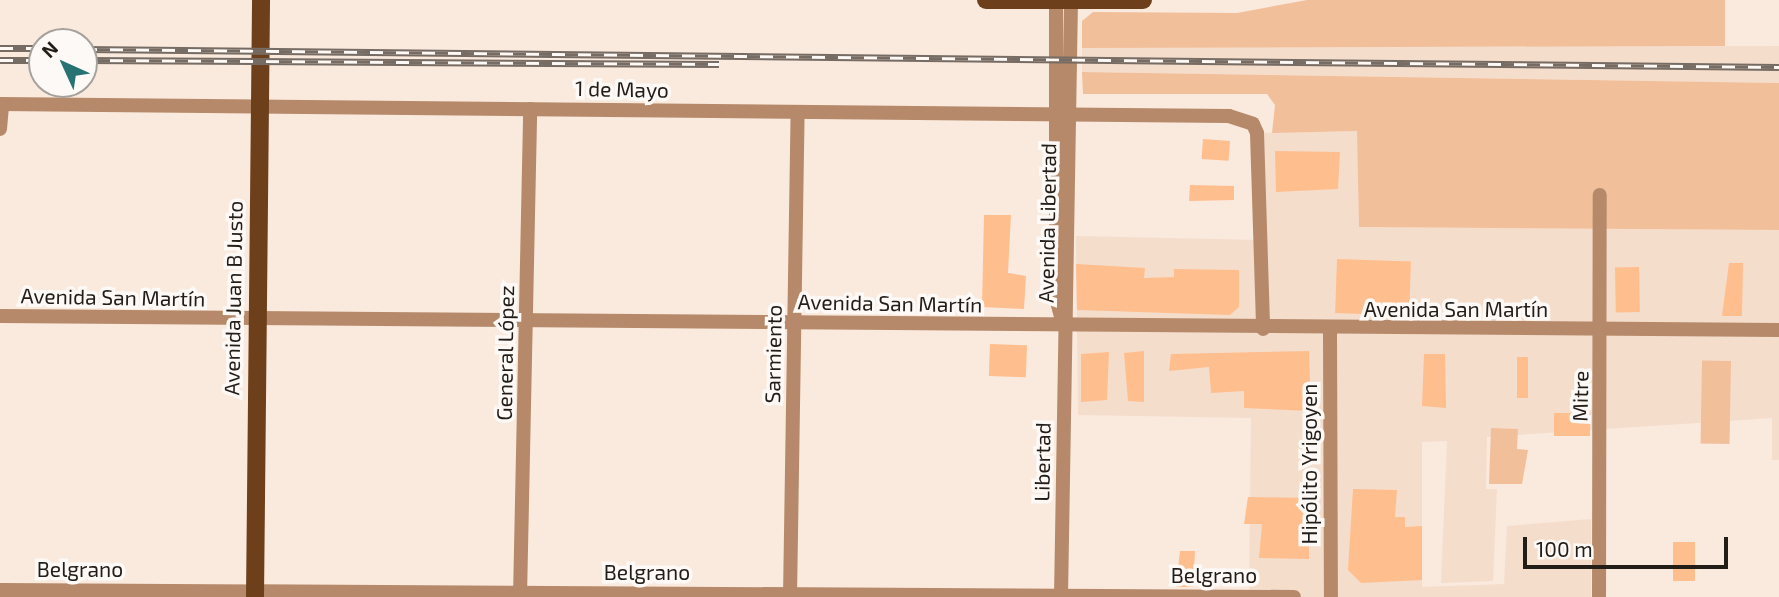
<!DOCTYPE html>
<meta charset="utf-8">
<style>
body{margin:0}
#map{position:relative;width:1779px;height:597px;overflow:hidden;background:#fae9dd;font-family:"Exo 2",sans-serif}
div>[style]{position:absolute}
.built>*{inset:0;background:#f5ddcc}
.green>*{inset:0;background:#f2bf9b;transform-origin:0 0}
.building>*{inset:0;background:#ffbe8e;transform-origin:0 0}
.minor>*{height:14px;margin:-7px;padding:0 7px;transform-origin:7px;border-radius:7px;background:#b58969}
.major>*{height:18px;margin:-9px;padding:0 9px;transform-origin:9px;border-radius:9px;background:#6d401b}
.rail>*{height:7px;margin-top:-3.5px;transform-origin:0;background:repeating-linear-gradient(90deg,#fcf9f6 0 13px,#766c64 0 26px);box-sizing:border-box;border-block:2px solid #766c64}
span{translate:-50% -50%;white-space:nowrap;text-align:center;line-height:1.15;-webkit-text-stroke:7px #fcf9f6;paint-order:stroke}
.street-label{font-size:21px;color:#231d18}
.north{position:absolute;left:28px;top:28px;width:70px;height:70px;box-sizing:border-box;background:#fcf9f6;border:2px solid #a5a19d;border-radius:50%;rotate:315deg;font-size:19px;font-weight:700;line-height:28px;text-align:center;color:#231d18}
.north::after{content:'';display:block;margin:auto;width:24px;height:32px;background:#277273;clip-path:polygon(50% 0,100% 100%,50% 72%,0 100%)}
.scale{position:absolute;left:1523px;top:537px;width:205px;height:32px;box-sizing:border-box;border:4px solid #231d18;border-top:0;padding-left:9px;font-size:21px;line-height:24px;white-space:nowrap;color:#231d18;-webkit-text-stroke:5px #fcf9f6;paint-order:stroke}
</style>
<div id="map">
<div class="built">
<i style="clip-path:polygon(1779px 46px,1779px 83px,1082px 72px,1082px 48px)"></i>
<i style="clip-path:polygon(1358px 131px,1359px 227px,1779px 230px,1779px 460px,1772px 460px,1772px 418px,1487px 437px,1486px 489px,1497px 489px,1493px 581px,1441px 583px,1447px 441px,1422px 442px,1422px 587px,1504px 584px,1507px 526px,1591px 519px,1591px 597px,1249px 597px,1251px 418px,1078px 415px,1076px 236px,1260px 240px,1257px 133px)"></i>
</div>
<div class="green">
<i style="clip-path:polygon(1307px 0,1725px 0,1725px 46px,1082px 48px,1082px 21px,1093px 12px,1237px 13px)"></i>
<i style="clip-path:polygon(1082px 72px,1779px 83px,1779px 230px,1359px 227px,1357px 131px,1272px 133px,1275px 105px,1267px 94px,1083px 94px)"></i>
<i style="left:1731px;top:361px;width:83px;height:29px;rotate:91deg"></i>
<i style="clip-path:polygon(1491px 428px,1518px 429px,1517px 449px,1528px 450px,1522px 484px,1489px 484px)"></i>
</div>
<div class="building">
<i style="left:1203px;top:139px;width:27px;height:20px;rotate:4deg"></i>
<i style="clip-path:polygon(1275px 151px,1340px 152px,1338px 189px,1276px 192px)"></i>
<i style="clip-path:polygon(1190px 185px,1234px 186px,1234px 200px,1189px 201px)"></i>
<i style="clip-path:polygon(984px 215px,1011px 215px,1008px 273px,1026px 276px,1024px 309px,982px 307px)"></i>
<i style="left:1337px;top:259px;width:74px;height:54px;rotate:2deg"></i>
<i style="clip-path:polygon(1729px 263px,1743px 263px,1742px 316px,1722px 316px)"></i>
<i style="clip-path:polygon(1076px 264px,1145px 268px,1144px 278px,1174px 277px,1174px 269px,1239px 270px,1239px 307px,1230px 315px,1077px 310px)"></i>
<i style="left:1639px;top:267px;width:45px;height:24px;rotate:89deg"></i>
<i style="left:990px;top:344px;width:37px;height:32px;rotate:2deg"></i>
<i style="clip-path:polygon(1144px 351px,1144px 402px,1128px 401px,1124px 353px)"></i>
<i style="clip-path:polygon(1309px 351px,1311px 411px,1244px 408px,1244px 391px,1211px 393px,1209px 367px,1169px 371px,1171px 354px)"></i>
<i style="clip-path:polygon(1109px 352px,1107px 400px,1081px 402px,1081px 354px)"></i>
<i style="clip-path:polygon(1424px 354px,1445px 354px,1446px 408px,1422px 406px)"></i>
<i style="left:1528px;top:357px;width:41px;height:11px;rotate:90deg"></i>
<i style="left:1554px;top:413px;width:36px;height:23px"></i>
<i style="clip-path:polygon(1353px 489px,1397px 490px,1395px 517px,1405px 517px,1405px 527px,1422px 526px,1422px 580px,1361px 583px,1348px 570px)"></i>
<i style="clip-path:polygon(1248px 497px,1309px 498px,1309px 559px,1259px 558px,1262px 524px,1244px 524px)"></i>
<i style="left:1673px;top:542px;width:22px;height:39px"></i>
<i style="clip-path:polygon(1180px 551px,1195px 551px,1193px 587px,1176px 587px)"></i>
</div>
<div class="minor">
<i style="left:1056px;top:0;width:298px;rotate:90deg"></i>
<i style="left:1056px;top:298px;width:23px;rotate:75deg"></i>
<i style="left:0;top:104px;width:1229px;rotate:0.56deg"></i>
<i style="left:1229px;top:116px;width:25px;rotate:18deg"></i>
<i style="left:1253px;top:124px;width:10px;rotate:66deg"></i>
<i style="left:1257px;top:133px;width:196px;rotate:88.2deg"></i>
<i style="left:0;top:129px;width:25px;rotate:-85deg"></i>
<i style="left:0;top:316px;width:1779px;rotate:0.45deg"></i>
<i style="left:1330px;top:331px;width:266px;rotate:89.8deg"></i>
<i style="left:0;top:590px;width:1294px;rotate:0.31deg"></i>
<i style="left:520px;top:597px;width:488px;rotate:-88.8deg"></i>
<i style="left:790px;top:597px;width:485px;rotate:-89.1deg"></i>
<i style="left:1061px;top:597px;width:597px;rotate:-89.04deg"></i>
<i style="left:1599px;top:597px;width:402px;rotate:-89.9deg"></i>
</div>
<div class="major">
<i style="left:986px;top:0;width:157px"></i>
<i style="left:255px;top:597px;width:597px;rotate:-89.42deg"></i>
</div>
<div class="rail">
<i style="left:0;top:48px;width:42px"></i>
<i style="left:84px;top:49px;width:1695px;rotate:0.61deg"></i>
<i style="left:0;top:60px;width:42px"></i>
<i style="left:84px;top:60px;width:635px;rotate:0.36deg"></i>
</div>
<div class="street-label">
<span style="left:622px;top:89px;rotate:1deg">1 de Mayo</span>
<span style="left:1047px;top:223px;rotate:-89deg">Avenida Libertad</span>
<span style="left:113px;top:297px;rotate:1deg">Avenida San Martín</span>
<span style="left:233px;top:298px;rotate:-89deg">Avenida Juan B Justo</span>
<span style="left:890px;top:303px;rotate:1deg">Avenida San Martín</span>
<span style="left:1456px;top:309px">Avenida San Martín</span>
<span style="left:505px;top:353px;rotate:-89deg">General López</span>
<span style="left:773px;top:354px;rotate:-89deg">Sarmiento</span>
<span style="left:1580px;top:396px;rotate:-89deg">Mitre</span>
<span style="left:1042px;top:462px;rotate:-89deg">Libertad</span>
<span style="left:1309px;top:464px;rotate:-90deg">Hipólito Yrigoyen</span>
<span style="left:80px;top:569px">Belgrano</span>
<span style="left:647px;top:572px">Belgrano</span>
<span style="left:1214px;top:575px">Belgrano</span>
</div>
<div class="north">N</div>
<div class="scale">100 m</div>
</div>
